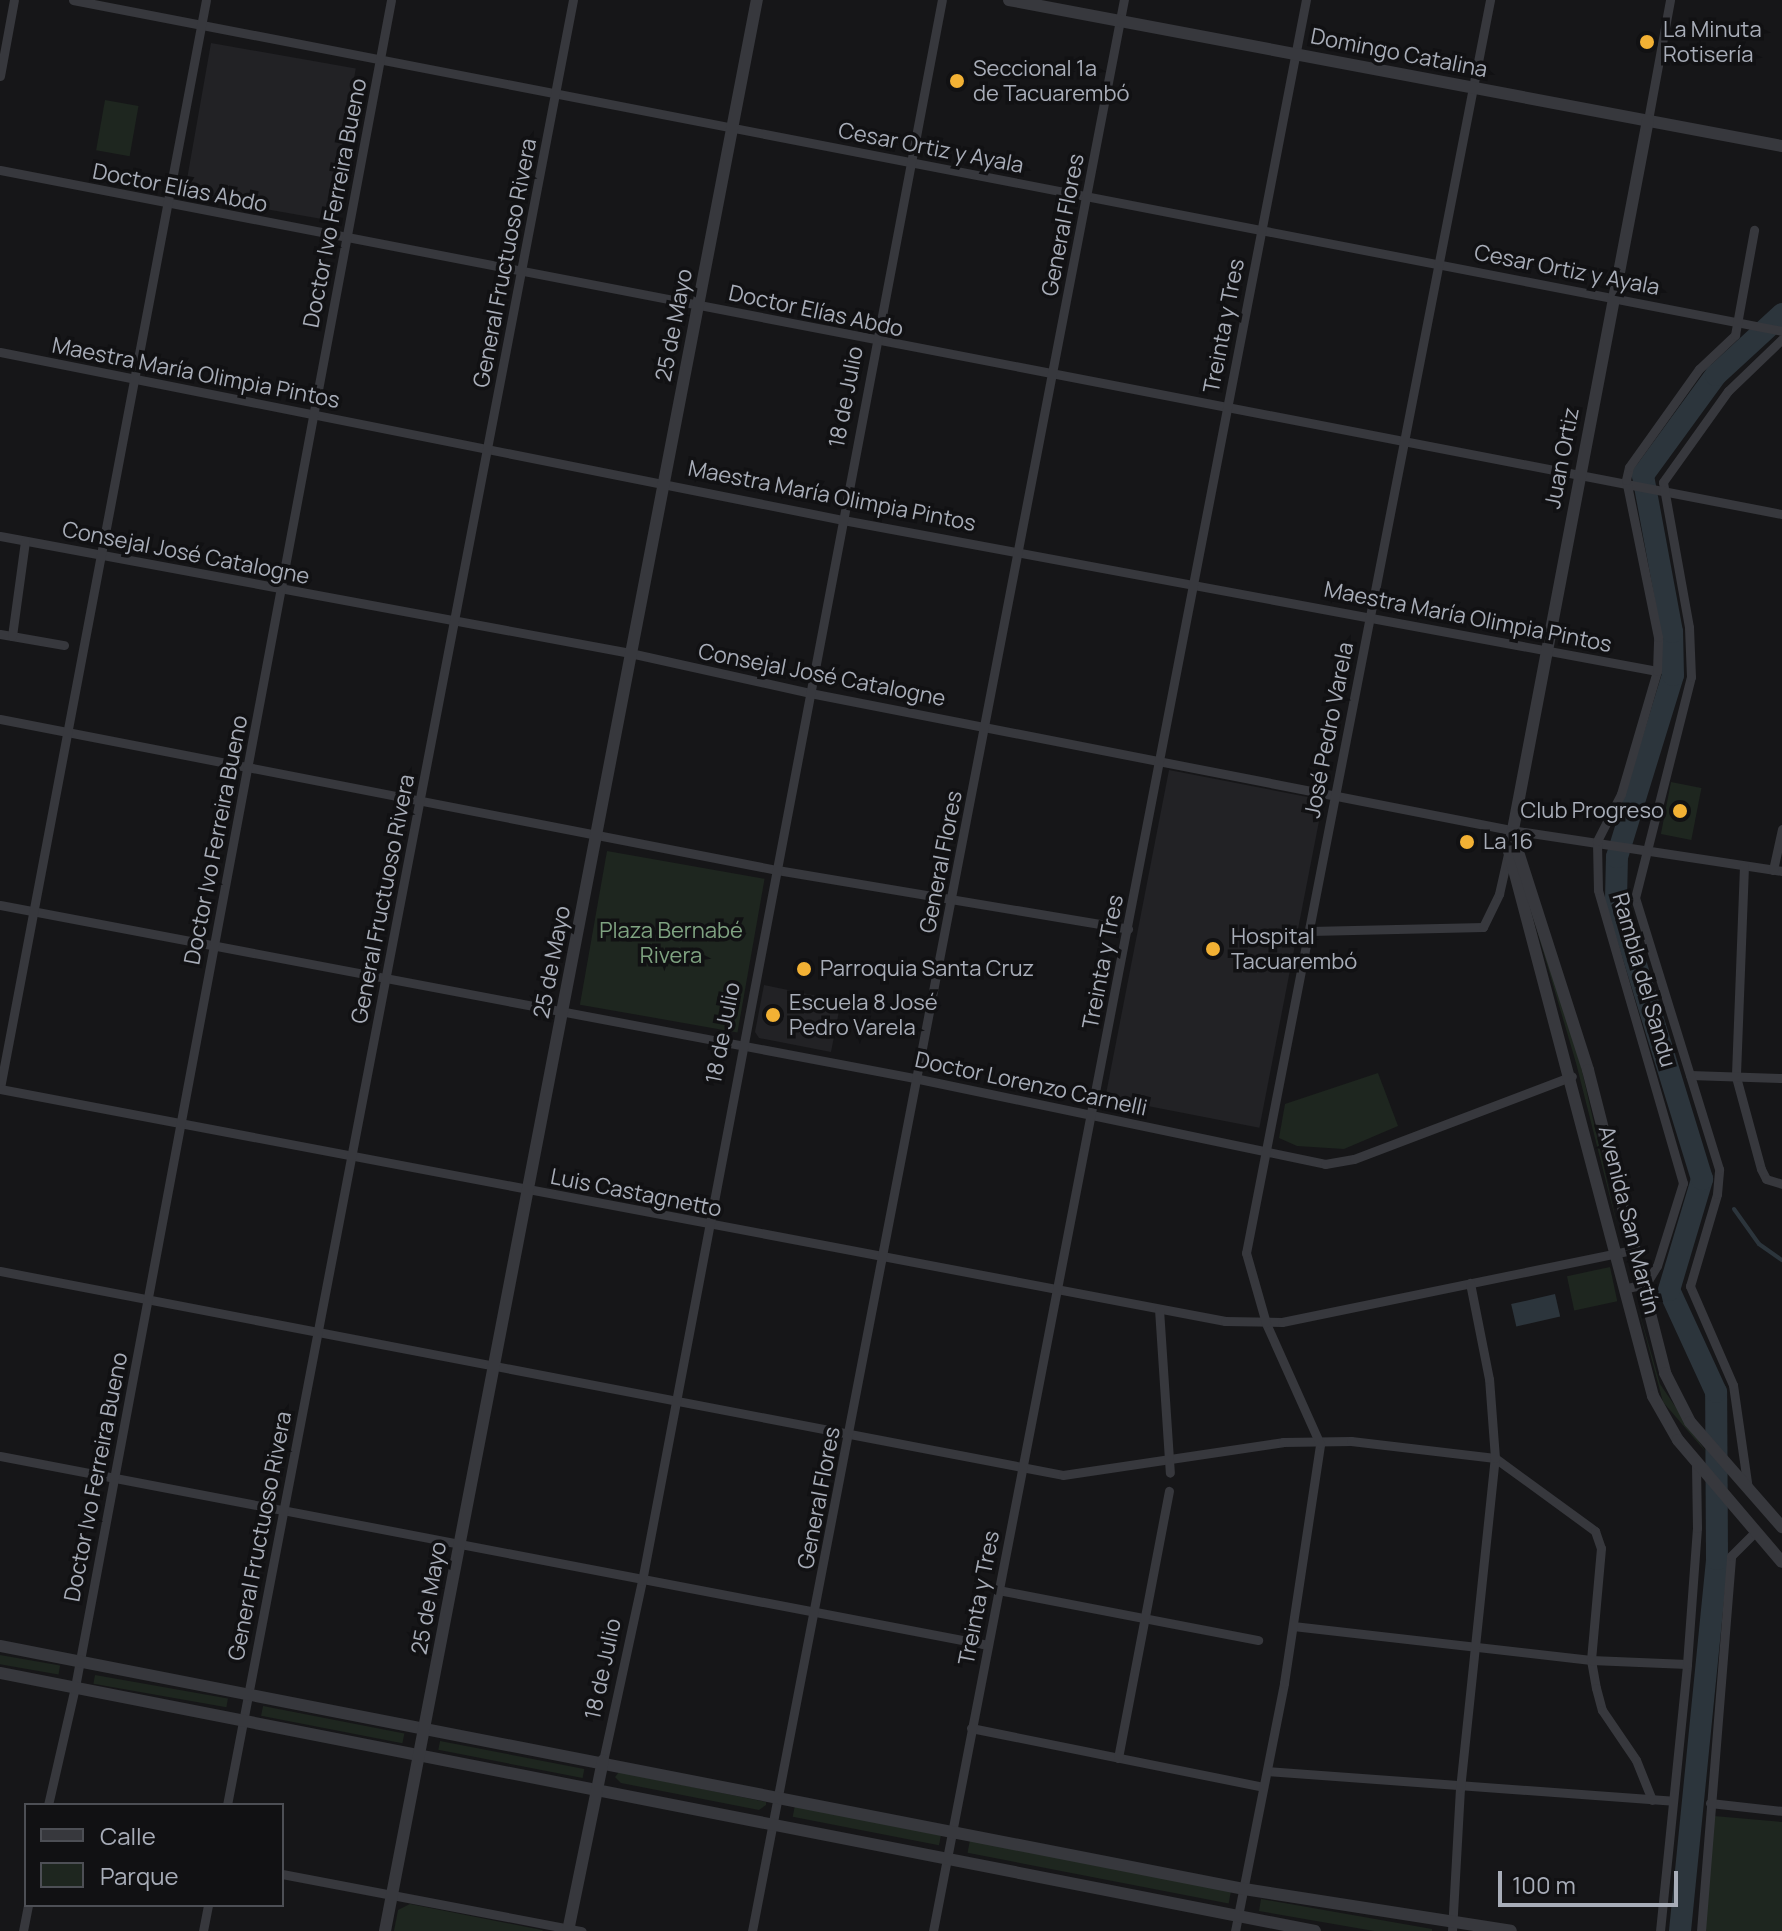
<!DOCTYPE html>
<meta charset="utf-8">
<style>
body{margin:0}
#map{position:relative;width:1782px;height:1931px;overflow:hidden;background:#161618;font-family:Manrope,sans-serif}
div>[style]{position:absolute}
.built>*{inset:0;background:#222225;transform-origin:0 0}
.green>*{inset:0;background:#1e261f;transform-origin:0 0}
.water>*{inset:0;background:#2c353c;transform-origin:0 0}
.stream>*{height:4px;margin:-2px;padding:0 2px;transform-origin:2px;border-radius:2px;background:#2c353c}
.river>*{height:22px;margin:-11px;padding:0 11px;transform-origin:11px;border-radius:11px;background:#2c353c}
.minor>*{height:9px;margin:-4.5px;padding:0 4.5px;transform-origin:4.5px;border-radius:4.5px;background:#37383d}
.tertiary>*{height:12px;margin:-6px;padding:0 6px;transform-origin:6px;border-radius:6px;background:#37383d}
.dots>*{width:22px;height:22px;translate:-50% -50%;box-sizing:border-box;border:4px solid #111113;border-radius:50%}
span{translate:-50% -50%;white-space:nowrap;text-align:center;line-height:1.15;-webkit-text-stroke:7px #111113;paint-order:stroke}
.poi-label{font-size:22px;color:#a8adb8}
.left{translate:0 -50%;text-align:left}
.right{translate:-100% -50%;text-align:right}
.street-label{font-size:22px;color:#a8adb8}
.park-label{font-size:22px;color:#7fa381}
.legend{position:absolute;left:24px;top:1803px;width:260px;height:104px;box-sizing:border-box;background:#111113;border:2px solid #4d4f55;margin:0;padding:10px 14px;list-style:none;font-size:24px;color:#a8adb8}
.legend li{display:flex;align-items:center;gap:16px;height:40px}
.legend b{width:40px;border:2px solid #4d4f55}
.scale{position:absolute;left:1498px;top:1871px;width:180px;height:36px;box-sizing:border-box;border:4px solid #a8adb8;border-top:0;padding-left:10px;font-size:24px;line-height:28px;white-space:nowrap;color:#a8adb8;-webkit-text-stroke:6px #111113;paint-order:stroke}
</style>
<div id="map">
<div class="built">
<i style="left:211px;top:43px;width:147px;height:154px;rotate:10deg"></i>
<i style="left:1169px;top:770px;width:157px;height:334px;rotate:11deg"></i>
<i style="clip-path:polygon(764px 985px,841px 1001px,831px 1052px,759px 1038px,755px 1032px)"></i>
</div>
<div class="green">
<i style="left:105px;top:100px;width:34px;height:51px;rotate:10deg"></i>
<i style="left:1671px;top:782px;width:31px;height:53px;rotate:11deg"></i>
<i style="left:607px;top:851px;width:160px;height:156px;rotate:10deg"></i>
<i style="clip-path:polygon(1521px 876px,1580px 1062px,1618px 1229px,1576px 1063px)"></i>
<i style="clip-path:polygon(1378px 1073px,1398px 1126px,1344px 1149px,1297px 1146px,1279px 1138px,1285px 1104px)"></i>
<i style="left:1610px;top:1267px;width:35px;height:44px;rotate:78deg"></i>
<i style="clip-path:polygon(1637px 1304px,1660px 1384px,1706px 1452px,1663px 1402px)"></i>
<i style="left:0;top:1655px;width:61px;height:9px;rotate:10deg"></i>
<i style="left:95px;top:1675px;width:135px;height:9px;rotate:10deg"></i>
<i style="left:263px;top:1706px;width:144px;height:10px;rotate:11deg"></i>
<i style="left:440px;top:1741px;width:147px;height:9px;rotate:11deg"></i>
<i style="clip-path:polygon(619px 1772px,766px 1802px,766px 1805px,759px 1810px,621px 1783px,615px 1777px)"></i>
<i style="left:795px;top:1805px;width:149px;height:12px;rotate:11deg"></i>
<i style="clip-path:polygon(1714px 1816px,1782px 1822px,1782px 1931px,1703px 1931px)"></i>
<i style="left:970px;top:1840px;width:266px;height:13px;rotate:11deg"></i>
<i style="clip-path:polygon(1261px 1899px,1432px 1929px,1432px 1931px,1374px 1931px,1259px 1911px)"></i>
<i style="clip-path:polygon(410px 1904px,542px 1930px,543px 1931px,394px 1931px,398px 1910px)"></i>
</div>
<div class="water">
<i style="left:1555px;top:1294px;width:23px;height:45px;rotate:77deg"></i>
</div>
<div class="stream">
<i style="left:1734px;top:1209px;width:43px;rotate:54.5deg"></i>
<i style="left:1759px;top:1244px;width:28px;rotate:35deg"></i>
</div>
<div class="river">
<i style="left:1680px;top:1931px;width:374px;rotate:-84.3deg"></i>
<i style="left:1717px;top:1559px;width:167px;rotate:-90.3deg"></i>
<i style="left:1716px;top:1392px;width:112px;rotate:-114.7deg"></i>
<i style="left:1669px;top:1290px;width:116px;rotate:-73.4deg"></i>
<i style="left:1702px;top:1179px;width:292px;rotate:-107.1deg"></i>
<i style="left:1616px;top:900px;width:43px;rotate:-88.7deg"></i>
<i style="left:1617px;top:857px;width:190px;rotate:-72.9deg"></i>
<i style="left:1673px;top:675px;width:43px;rotate:-91.3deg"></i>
<i style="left:1672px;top:632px;width:160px;rotate:-100.5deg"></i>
<i style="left:1643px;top:475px;width:124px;rotate:-53.9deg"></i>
<i style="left:1716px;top:375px;width:90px;rotate:-42.7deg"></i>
</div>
<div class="minor">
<i style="left:73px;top:0;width:1741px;rotate:10.96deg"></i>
<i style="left:0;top:76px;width:77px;rotate:-79.6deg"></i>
<i style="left:1648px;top:120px;width:122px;rotate:-79.6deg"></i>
<i style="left:0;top:170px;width:1815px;rotate:10.93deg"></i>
<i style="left:0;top:352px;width:860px;rotate:11.27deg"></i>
<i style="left:843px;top:520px;width:828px;rotate:10.51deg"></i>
<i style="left:0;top:536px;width:641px;rotate:10.52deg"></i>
<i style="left:630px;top:653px;width:184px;rotate:12.5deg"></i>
<i style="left:810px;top:693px;width:714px;rotate:11.06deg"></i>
<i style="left:1511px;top:830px;width:274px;rotate:8.6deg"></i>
<i style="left:0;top:634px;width:65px;rotate:9.8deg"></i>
<i style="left:12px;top:636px;width:96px;rotate:-82.2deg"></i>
<i style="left:0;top:719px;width:792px;rotate:11deg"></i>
<i style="left:777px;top:870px;width:356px;rotate:9.5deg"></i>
<i style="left:1744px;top:866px;width:211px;rotate:92.2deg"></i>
<i style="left:1736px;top:1077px;width:95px;rotate:74.8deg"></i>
<i style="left:1761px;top:1169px;width:11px;rotate:63deg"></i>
<i style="left:1766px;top:1179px;width:17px;rotate:17deg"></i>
<i style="left:1773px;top:870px;width:42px;rotate:-77.6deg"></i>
<i style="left:0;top:905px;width:935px;rotate:10.72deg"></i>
<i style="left:919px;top:1079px;width:415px;rotate:11.8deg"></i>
<i style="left:1325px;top:1164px;width:29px;rotate:-10deg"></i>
<i style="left:1354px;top:1159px;width:233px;rotate:-20.8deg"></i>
<i style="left:1310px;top:931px;width:173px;rotate:-1.3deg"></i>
<i style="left:1483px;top:927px;width:37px;rotate:-64deg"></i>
<i style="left:1499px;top:894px;width:41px;rotate:-77.3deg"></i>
<i style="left:1690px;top:1075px;width:92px;rotate:1.9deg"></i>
<i style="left:0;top:1088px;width:1107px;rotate:-79.28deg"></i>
<i style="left:0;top:1089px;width:1247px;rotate:10.72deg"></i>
<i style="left:1225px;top:1321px;width:57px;rotate:1deg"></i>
<i style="left:1282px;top:1322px;width:362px;rotate:-11.6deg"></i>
<i style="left:0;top:1271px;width:1082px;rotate:10.86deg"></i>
<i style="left:1063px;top:1475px;width:222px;rotate:-8.5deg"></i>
<i style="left:1283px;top:1442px;width:68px;rotate:-0.8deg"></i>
<i style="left:1351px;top:1441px;width:145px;rotate:6.7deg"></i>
<i style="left:1495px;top:1458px;width:124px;rotate:36.1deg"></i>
<i style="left:1595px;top:1531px;width:18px;rotate:71deg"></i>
<i style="left:1601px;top:1548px;width:112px;rotate:95.1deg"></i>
<i style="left:1591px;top:1660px;width:28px;rotate:80deg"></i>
<i style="left:1596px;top:1688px;width:23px;rotate:75deg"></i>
<i style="left:1602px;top:1710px;width:60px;rotate:55.8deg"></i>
<i style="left:1636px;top:1760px;width:43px;rotate:68.2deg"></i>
<i style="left:1627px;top:1288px;width:19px;rotate:-12deg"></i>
<i style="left:1646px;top:1284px;width:21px;rotate:-59deg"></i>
<i style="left:1657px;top:1266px;width:87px;rotate:-72.6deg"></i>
<i style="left:1683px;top:1183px;width:305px;rotate:-106.2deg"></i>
<i style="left:1598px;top:890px;width:49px;rotate:-91.2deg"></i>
<i style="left:1597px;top:841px;width:53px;rotate:-62.9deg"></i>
<i style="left:1621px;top:794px;width:128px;rotate:-73.7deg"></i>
<i style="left:1657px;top:671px;width:34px;rotate:-88deg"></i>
<i style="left:1658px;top:637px;width:160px;rotate:-101.5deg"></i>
<i style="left:1626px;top:480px;width:13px;rotate:-77deg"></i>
<i style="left:1629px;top:467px;width:120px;rotate:-54.5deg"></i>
<i style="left:1699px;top:369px;width:50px;rotate:-43.4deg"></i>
<i style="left:1735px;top:335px;width:107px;rotate:-79.7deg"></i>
<i style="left:1159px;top:1309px;width:164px;rotate:86.2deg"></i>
<i style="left:0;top:1456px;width:1006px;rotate:10.83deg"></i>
<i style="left:1748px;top:1489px;width:105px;rotate:-98.2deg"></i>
<i style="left:1733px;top:1385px;width:108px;rotate:-113.5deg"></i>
<i style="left:1690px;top:1286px;width:96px;rotate:-73.6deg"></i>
<i style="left:1717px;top:1194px;width:25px;rotate:-85deg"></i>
<i style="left:1719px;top:1169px;width:284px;rotate:-107.2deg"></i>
<i style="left:1635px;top:898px;width:228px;rotate:-75.8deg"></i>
<i style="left:1691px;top:677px;width:50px;rotate:-92.3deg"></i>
<i style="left:1689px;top:627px;width:147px;rotate:-100.2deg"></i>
<i style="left:1663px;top:482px;width:112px;rotate:-54.5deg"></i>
<i style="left:1728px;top:391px;width:75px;rotate:-43.9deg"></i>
<i style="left:998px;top:1590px;width:265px;rotate:10.9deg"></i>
<i style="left:1293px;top:1626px;width:300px;rotate:6.5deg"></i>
<i style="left:1591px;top:1660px;width:96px;rotate:2.4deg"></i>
<i style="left:971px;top:1728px;width:298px;rotate:11.4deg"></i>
<i style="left:1118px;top:1758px;width:272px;rotate:-79.2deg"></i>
<i style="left:603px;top:1761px;width:184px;rotate:-77.8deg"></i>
<i style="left:642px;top:1581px;width:1609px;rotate:-79.26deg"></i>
<i style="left:1267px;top:1771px;width:407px;rotate:4.2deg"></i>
<i style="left:1710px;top:1803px;width:72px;rotate:6.3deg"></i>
<i style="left:48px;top:1805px;width:121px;rotate:-77.1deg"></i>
<i style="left:75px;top:1687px;width:1716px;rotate:-79.39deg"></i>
<i style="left:227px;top:1805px;width:1838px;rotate:-79.15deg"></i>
<i style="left:282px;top:1874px;width:305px;rotate:10.8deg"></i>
<i style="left:23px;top:1931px;width:26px;rotate:-79deg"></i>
<i style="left:203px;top:1931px;width:26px;rotate:-79deg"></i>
<i style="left:752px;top:1931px;width:1967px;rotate:-79.1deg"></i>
<i style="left:933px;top:1931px;width:1967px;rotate:-79.07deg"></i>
<i style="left:1235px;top:1931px;width:253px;rotate:-78.8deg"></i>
<i style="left:1284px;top:1683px;width:242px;rotate:-81.4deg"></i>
<i style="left:1320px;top:1444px;width:133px;rotate:-114.1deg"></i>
<i style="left:1266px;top:1323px;width:73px;rotate:-105.9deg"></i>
<i style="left:1246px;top:1253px;width:1277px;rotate:-78.98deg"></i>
<i style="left:1452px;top:1931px;width:142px;rotate:-86.8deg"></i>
<i style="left:1460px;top:1789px;width:333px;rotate:-84deg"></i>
<i style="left:1495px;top:1458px;width:79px;rotate:-94.3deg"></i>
<i style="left:1489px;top:1379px;width:98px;rotate:-101.2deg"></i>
<i style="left:1660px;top:1931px;width:268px;rotate:-84.2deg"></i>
<i style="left:1687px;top:1664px;width:136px;rotate:-85.8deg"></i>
<i style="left:1697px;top:1528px;width:66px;rotate:-90.9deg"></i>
<i style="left:1701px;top:1931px;width:376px;rotate:-85.4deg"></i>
<i style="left:1731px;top:1556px;width:34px;rotate:-45deg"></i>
</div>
<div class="tertiary">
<i style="left:1009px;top:0;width:787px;rotate:10.7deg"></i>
<i style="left:1648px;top:120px;width:744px;rotate:100.77deg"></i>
<i style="left:1509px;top:851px;width:564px;rotate:75.2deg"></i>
<i style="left:1653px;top:1396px;width:51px;rotate:60.4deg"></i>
<i style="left:1678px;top:1440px;width:160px;rotate:49.6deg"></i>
<i style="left:1512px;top:833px;width:249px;rotate:72.2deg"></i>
<i style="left:1588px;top:1070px;width:313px;rotate:75.7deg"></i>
<i style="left:1665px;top:1373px;width:55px;rotate:63deg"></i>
<i style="left:1690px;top:1422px;width:140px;rotate:48.8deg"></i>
<i style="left:0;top:1646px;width:1268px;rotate:11.05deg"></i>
<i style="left:1244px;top:1889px;width:270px;rotate:8.9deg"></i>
<i style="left:0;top:1673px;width:1340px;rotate:11.1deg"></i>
<i style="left:385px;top:1931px;width:1967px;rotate:-79.1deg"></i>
<i style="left:568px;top:1931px;width:174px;rotate:-78.4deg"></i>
</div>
<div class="dots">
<i style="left:1647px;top:42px;background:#f2b134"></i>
<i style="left:957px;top:81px;background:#f2b134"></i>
<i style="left:1680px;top:811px;background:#f2b134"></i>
<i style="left:1467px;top:842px;background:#f2b134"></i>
<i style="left:1213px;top:949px;background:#f2b134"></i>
<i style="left:804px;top:969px;background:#f2b134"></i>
<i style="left:773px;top:1015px;background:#f2b134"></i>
</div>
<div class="poi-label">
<span class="left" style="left:1663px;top:42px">La Minuta<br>Rotisería</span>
<span class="left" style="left:973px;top:81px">Seccional 1a<br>de Tacuarembó</span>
<span class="right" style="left:1664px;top:811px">Club Progreso</span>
<span class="left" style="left:1483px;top:842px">La 16</span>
<span class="left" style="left:1231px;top:949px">Hospital<br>Tacuarembó</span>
<span class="left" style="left:820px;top:969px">Parroquia Santa Cruz</span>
<span class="left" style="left:789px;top:1015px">Escuela 8 José<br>Pedro Varela</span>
</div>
<div class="street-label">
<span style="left:1399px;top:53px;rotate:11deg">Domingo Catalina</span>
<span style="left:931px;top:148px;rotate:11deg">Cesar Ortiz y Ayala</span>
<span style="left:180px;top:188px;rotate:11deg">Doctor Elías Abdo</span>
<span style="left:335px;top:203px;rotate:-79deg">Doctor Ivo Ferreira Bueno</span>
<span style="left:1063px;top:225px;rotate:-79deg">General Flores</span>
<span style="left:505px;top:263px;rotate:-79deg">General Fructuoso Rivera</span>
<span style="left:1567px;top:270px;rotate:11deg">Cesar Ortiz y Ayala</span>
<span style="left:816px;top:311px;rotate:12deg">Doctor Elías Abdo</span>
<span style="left:674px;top:325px;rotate:-79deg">25 de Mayo</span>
<span style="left:1224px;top:326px;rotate:-79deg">Treinta y Tres</span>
<span style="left:196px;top:373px;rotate:11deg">Maestra María Olimpia Pintos</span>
<span style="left:846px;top:397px;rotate:-79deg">18 de Julio</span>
<span style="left:1562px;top:458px;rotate:-79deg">Juan Ortiz</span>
<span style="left:832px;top:496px;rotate:11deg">Maestra María Olimpia Pintos</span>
<span style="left:186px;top:553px;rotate:11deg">Consejal José Catalogne</span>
<span style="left:1468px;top:617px;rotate:11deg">Maestra María Olimpia Pintos</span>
<span style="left:822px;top:675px;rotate:11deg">Consejal José Catalogne</span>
<span style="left:1329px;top:730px;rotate:-79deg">José Pedro Varela</span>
<span style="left:216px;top:840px;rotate:-79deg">Doctor Ivo Ferreira Bueno</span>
<span style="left:941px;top:862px;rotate:-79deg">General Flores</span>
<span style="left:383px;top:899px;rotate:-79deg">General Fructuoso Rivera</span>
<span style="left:552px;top:962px;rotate:-79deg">25 de Mayo</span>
<span style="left:1103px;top:962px;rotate:-79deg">Treinta y Tres</span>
<span style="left:1644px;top:980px;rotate:74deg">Rambla del Sandu</span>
<span style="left:723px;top:1033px;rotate:-79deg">18 de Julio</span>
<span style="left:1031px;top:1084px;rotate:12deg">Doctor Lorenzo Carnelli</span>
<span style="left:636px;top:1193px;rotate:11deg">Luis Castagnetto</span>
<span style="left:1629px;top:1220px;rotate:76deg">Avenida San Martín</span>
<span style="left:96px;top:1477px;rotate:-79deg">Doctor Ivo Ferreira Bueno</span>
<span style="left:819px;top:1498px;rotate:-79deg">General Flores</span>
<span style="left:260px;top:1536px;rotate:-79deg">General Fructuoso Rivera</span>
<span style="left:429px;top:1598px;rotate:-80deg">25 de Mayo</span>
<span style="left:979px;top:1598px;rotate:-79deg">Treinta y Tres</span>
<span style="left:603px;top:1669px;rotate:-78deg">18 de Julio</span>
</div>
<div class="park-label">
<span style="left:671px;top:943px">Plaza Bernabé<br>Rivera</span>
</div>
<ul class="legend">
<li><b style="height:10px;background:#37383d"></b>Calle</li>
<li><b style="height:22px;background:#1e261f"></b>Parque</li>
</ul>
<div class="scale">100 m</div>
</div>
